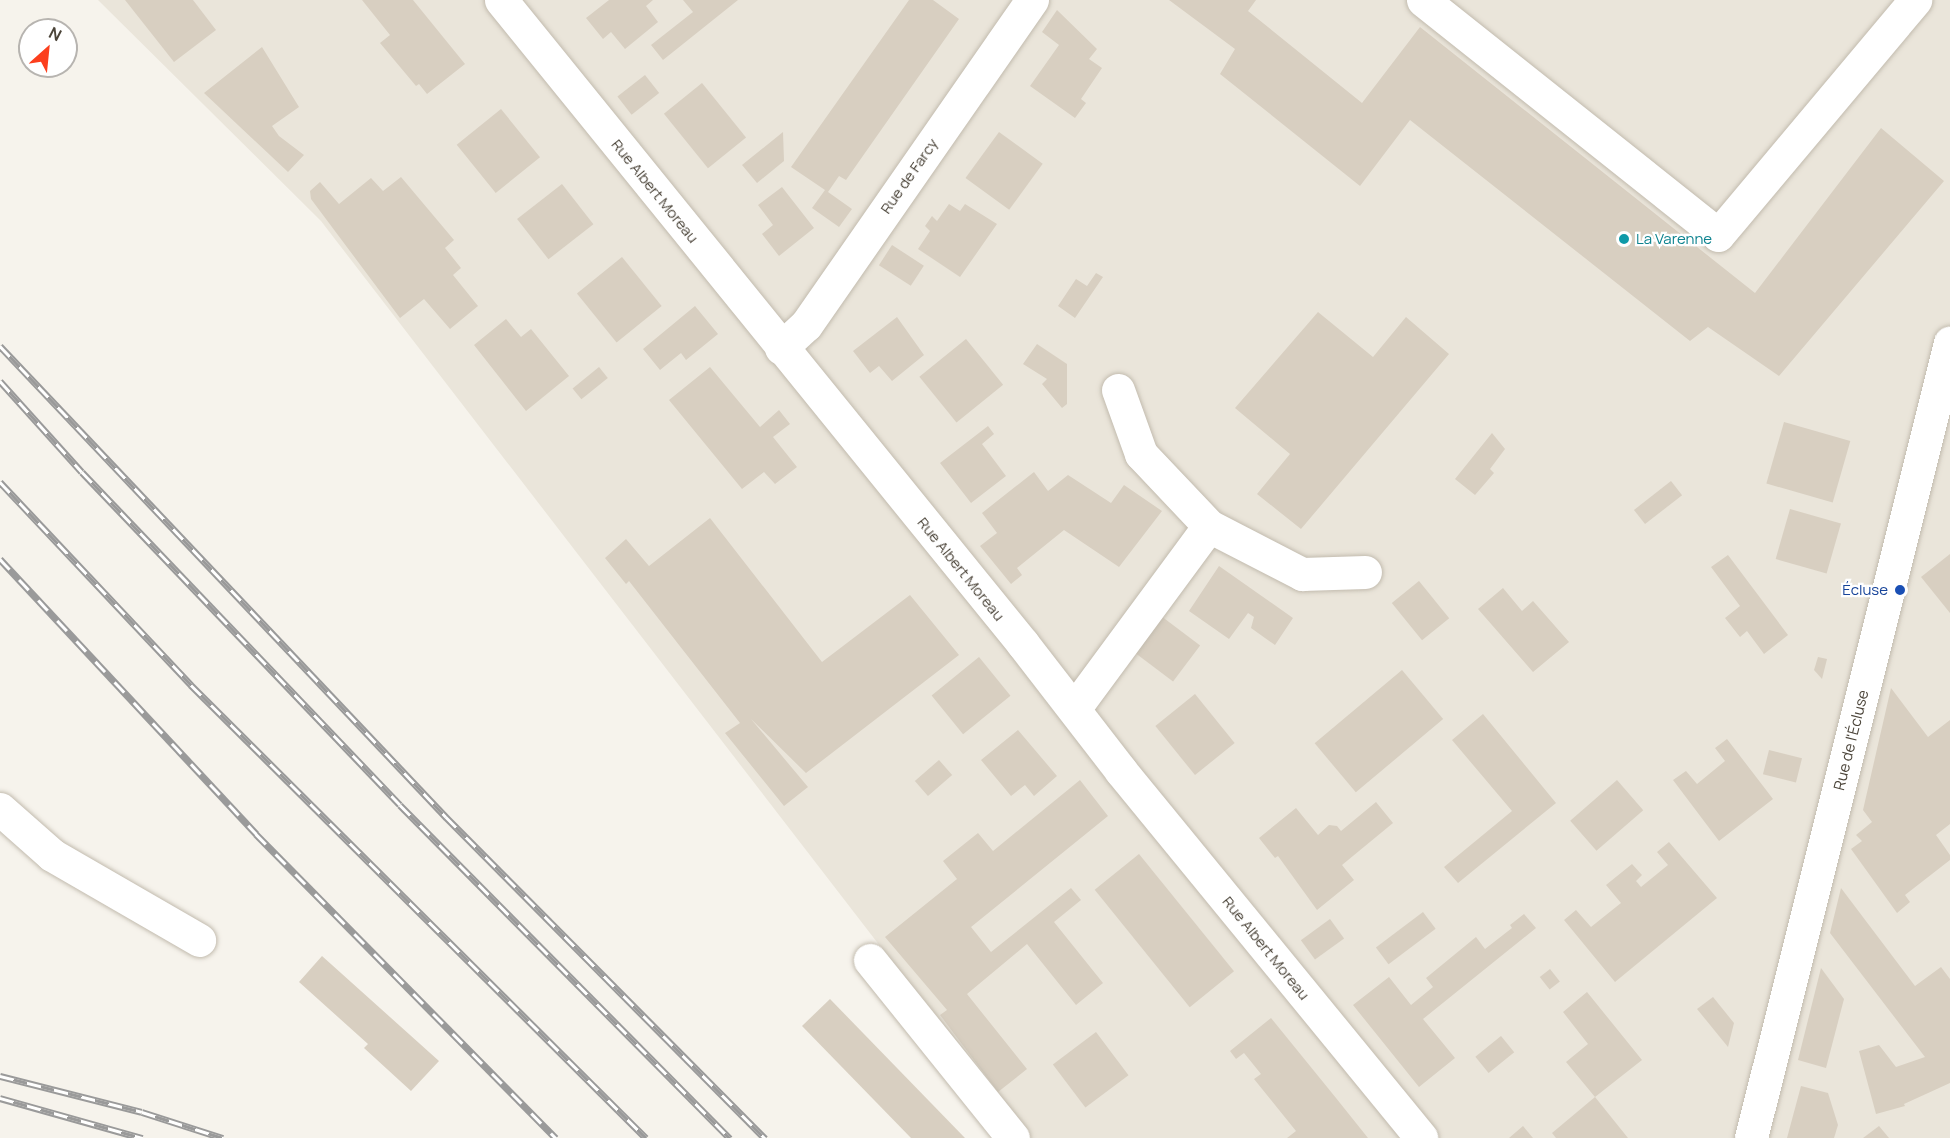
<!DOCTYPE html>
<meta charset="utf-8">
<style>
body{margin:0}
#map{position:relative;width:1950px;height:1138px;overflow:hidden;background:#f6f3ec;font-family:Manrope,sans-serif}
div>[style]{position:absolute}
.residential>*{inset:0;background:#eae5da}
.building>*{inset:0;background:#d8cfc1;transform-origin:0 0}
.roads{filter:drop-shadow(0 0 2px #c2bbae) drop-shadow(0 0 2px #c2bbae)}
.minor>*{height:33px;margin:-16.5px;padding:0 16.5px;transform-origin:16.5px;border-radius:16.5px;background:#fff}
.rail>*{height:7px;margin-top:-3.5px;transform-origin:0;background:repeating-linear-gradient(90deg,#fff 0 14px,#9a9a9a 0 28px);box-sizing:border-box;border-block:2px solid #9a9a9a}
.dots>*{width:16px;height:16px;translate:-50% -50%;box-sizing:border-box;border:3px solid #fff;border-radius:50%}
span{translate:-50% -50%;white-space:nowrap;text-align:center;line-height:1.15;-webkit-text-stroke:4.5px #fff;paint-order:stroke}
.street-label{font-size:15px;color:#4b4439}
.culture-label{font-size:15px;color:#0d838f}
.left{translate:0 -50%;text-align:left}
.transit-label{font-size:15px;color:#164399}
.right{translate:-100% -50%;text-align:right}
.north{position:absolute;left:18px;top:18px;width:60px;height:60px;box-sizing:border-box;background:#fff;border:2px solid #b7b4b0;border-radius:50%;rotate:27deg;font-size:16px;font-weight:700;line-height:24px;text-align:center;color:#4b4439}
.north::after{content:'';display:block;margin:auto;width:21px;height:27px;background:#fc3f1d;clip-path:polygon(50% 0,100% 100%,50% 72%,0 100%)}
</style>
<div id="map">
<div class="residential">
<i style="clip-path:polygon(98px 0,1950px 0,1950px 1138px,1028px 1138px,321px 221px)"></i>
</div>
<div class="building">
<i style="clip-path:polygon(125px 0,193px 0,216px 30px,174px 62px)"></i>
<i style="clip-path:polygon(362px 0,413px 0,465px 64px,427px 94px,419px 84px,416px 86px,380px 43px,390px 35px)"></i>
<i style="clip-path:polygon(609px 0,653px 0,646px 6px,658px 22px,625px 49px,611px 32px,603px 39px,586px 18px)"></i>
<i style="clip-path:polygon(683px 0,738px 0,663px 60px,651px 45px,693px 12px)"></i>
<i style="clip-path:polygon(909px 0,933px 0,959px 19px,846px 180px,839px 176px,828px 192px,852px 209px,839px 227px,812px 208px,825px 190px,791px 167px)"></i>
<i style="clip-path:polygon(1169px 0,1256px 0,1248px 11px,1362px 103px,1420px 27px,1755px 293px,1881px 128px,1944px 181px,1779px 376px,1708px 327px,1690px 341px,1410px 120px,1360px 186px,1220px 74px,1235px 49px)"></i>
<i style="clip-path:polygon(1057px 10px,1097px 49px,1089px 59px,1102px 68px,1081px 99px,1086px 103px,1075px 118px,1030px 86px,1059px 45px,1042px 32px)"></i>
<i style="clip-path:polygon(262px 47px,299px 107px,272px 126px,279px 136px,304px 155px,288px 172px,204px 93px)"></i>
<i style="left:645px;top:75px;width:23px;height:35px;rotate:52deg"></i>
<i style="left:702px;top:83px;width:70px;height:49px;rotate:51deg"></i>
<i style="left:501px;top:109px;width:62px;height:57px;rotate:51deg"></i>
<i style="clip-path:polygon(783px 132px,784px 161px,757px 183px,742px 165px)"></i>
<i style="left:999px;top:132px;width:54px;height:57px;rotate:36deg"></i>
<i style="clip-path:polygon(401px 177px,454px 240px,445px 248px,461px 268px,453px 275px,478px 306px,450px 329px,424px 299px,400px 318px,311px 199px,310px 191px,320px 182px,339px 204px,371px 178px,383px 191px)"></i>
<i style="left:562px;top:184px;width:51px;height:57px;rotate:52deg"></i>
<i style="clip-path:polygon(782px 187px,814px 228px,779px 256px,762px 234px,773px 225px,758px 205px)"></i>
<i style="clip-path:polygon(949px 204px,960px 211px,965px 204px,997px 224px,960px 277px,918px 249px,930px 231px,925px 226px,932px 216px,937px 221px)"></i>
<i style="left:892px;top:245px;width:38px;height:24px;rotate:33deg"></i>
<i style="left:622px;top:257px;width:63px;height:58px;rotate:51deg"></i>
<i style="clip-path:polygon(1096px 273px,1103px 277px,1075px 318px,1058px 306px,1076px 279px,1087px 286px)"></i>
<i style="clip-path:polygon(695px 306px,718px 334px,686px 360px,681px 353px,660px 370px,643px 349px)"></i>
<i style="clip-path:polygon(1318px 312px,1373px 357px,1406px 317px,1449px 354px,1301px 529px,1257px 494px,1290px 454px,1235px 408px)"></i>
<i style="clip-path:polygon(897px 317px,924px 355px,892px 381px,879px 366px,870px 373px,853px 351px)"></i>
<i style="clip-path:polygon(506px 319px,521px 337px,531px 329px,569px 376px,526px 411px,474px 345px)"></i>
<i style="left:966px;top:339px;width:59px;height:60px;rotate:51deg"></i>
<i style="clip-path:polygon(1037px 344px,1067px 364px,1067px 404px,1062px 408px,1042px 384px,1047px 379px,1023px 364px)"></i>
<i style="left:599px;top:367px;width:14px;height:34px;rotate:51deg"></i>
<i style="clip-path:polygon(710px 367px,760px 427px,779px 410px,790px 424px,773px 437px,797px 467px,775px 484px,764px 472px,742px 489px,669px 400px)"></i>
<i style="left:1784px;top:422px;width:69px;height:64px;rotate:16deg"></i>
<i style="clip-path:polygon(988px 426px,994px 434px,982px 444px,1006px 476px,971px 503px,940px 463px)"></i>
<i style="clip-path:polygon(1492px 433px,1505px 449px,1490px 469px,1494px 473px,1475px 495px,1455px 479px)"></i>
<i style="clip-path:polygon(1034px 472px,1048px 491px,1068px 475px,1111px 503px,1124px 485px,1162px 511px,1119px 567px,1064px 530px,1017px 568px,1022px 575px,1011px 584px,980px 546px,997px 533px,982px 513px)"></i>
<i style="left:1671px;top:481px;width:18px;height:47px;rotate:52deg"></i>
<i style="left:1790px;top:509px;width:53px;height:52px;rotate:16deg"></i>
<i style="clip-path:polygon(710px 518px,822px 662px,910px 595px,959px 655px,806px 773px,751px 719px,808px 787px,784px 806px,725px 733px,740px 723px,629px 581px,626px 584px,605px 558px,626px 539px,649px 566px)"></i>
<i style="clip-path:polygon(1950px 554px,1950px 613px,1921px 577px)"></i>
<i style="clip-path:polygon(1728px 555px,1788px 635px,1764px 654px,1747px 631px,1740px 637px,1725px 618px,1740px 606px,1711px 567px)"></i>
<i style="clip-path:polygon(1219px 566px,1293px 618px,1275px 645px,1251px 628px,1254px 617px,1248px 613px,1229px 639px,1189px 611px)"></i>
<i style="left:1419px;top:581px;width:48px;height:35px;rotate:51deg"></i>
<i style="clip-path:polygon(1503px 588px,1522px 611px,1533px 601px,1569px 642px,1533px 672px,1478px 609px)"></i>
<i style="left:1161px;top:616px;width:49px;height:45px;rotate:37deg"></i>
<i style="left:979px;top:657px;width:50px;height:61px;rotate:51deg"></i>
<i style="clip-path:polygon(1818px 657px,1827px 659px,1822px 679px,1814px 670px)"></i>
<i style="left:1402px;top:670px;width:64px;height:114px;rotate:50deg"></i>
<i style="clip-path:polygon(1891px 688px,1928px 737px,1950px 720px,1950px 824px,1936px 835px,1950px 855px,1950px 860px,1905px 895px,1910px 902px,1897px 913px,1851px 849px,1862px 841px,1856px 835px,1872px 822px,1863px 810px)"></i>
<i style="left:1195px;top:694px;width:63px;height:51px;rotate:51deg"></i>
<i style="clip-path:polygon(1483px 714px,1556px 803px,1458px 883px,1444px 867px,1512px 811px,1452px 740px)"></i>
<i style="clip-path:polygon(1018px 730px,1057px 776px,1034px 796px,1025px 785px,1011px 796px,981px 760px)"></i>
<i style="clip-path:polygon(1727px 739px,1773px 799px,1719px 841px,1673px 780px,1686px 771px,1697px 784px,1725px 761px,1715px 748px)"></i>
<i style="left:1769px;top:750px;width:34px;height:25px;rotate:14deg"></i>
<i style="left:939px;top:760px;width:20px;height:32px;rotate:49deg"></i>
<i style="clip-path:polygon(1080px 780px,1108px 816px,971px 927px,991px 952px,1071px 888px,1081px 900px,1054px 922px,1103px 983px,1076px 1005px,1027px 944px,967px 994px,1027px 1069px,998px 1092px,940px 1015px,947px 1010px,885px 937px,957px 879px,943px 861px,978px 833px,993px 851px)"></i>
<i style="left:1617px;top:780px;width:40px;height:62px;rotate:49deg"></i>
<i style="clip-path:polygon(1376px 802px,1393px 823px,1342px 865px,1354px 880px,1317px 910px,1278px 856px,1275px 858px,1259px 838px,1296px 808px,1318px 835px,1329px 825px,1337px 826px,1341px 831px)"></i>
<i style="clip-path:polygon(1669px 842px,1717px 898px,1615px 982px,1564px 920px,1576px 910px,1591px 927px,1621px 903px,1606px 885px,1632px 864px,1642px 875px,1636px 881px,1641px 887px,1668px 865px,1657px 852px)"></i>
<i style="left:1139px;top:854px;width:151px;height:57px;rotate:51deg"></i>
<i style="clip-path:polygon(1841px 888px,1915px 986px,1941px 967px,1950px 979px,1950px 1083px,1904px 1104px,1905px 1106px,1876px 1114px,1859px 1051px,1879px 1045px,1896px 1067px,1925px 1057px,1830px 933px)"></i>
<i style="left:1423px;top:912px;width:21px;height:59px;rotate:53deg"></i>
<i style="clip-path:polygon(1524px 914px,1536px 928px,1423px 1019px,1455px 1058px,1419px 1087px,1353px 1005px,1389px 977px,1411px 1005px,1433px 987px,1426px 978px,1476px 937px,1485px 949px,1512px 928px,1510px 925px)"></i>
<i style="left:1330px;top:919px;width:24px;height:36px;rotate:54deg"></i>
<i style="clip-path:polygon(322px 956px,439px 1061px,411px 1091px,364px 1048px,368px 1044px,299px 982px)"></i>
<i style="clip-path:polygon(1821px 968px,1844px 999px,1826px 1068px,1798px 1060px)"></i>
<i style="left:1550px;top:969px;width:16px;height:13px;rotate:52deg"></i>
<i style="clip-path:polygon(1587px 992px,1642px 1060px,1595px 1097px,1566px 1062px,1588px 1044px,1563px 1012px)"></i>
<i style="clip-path:polygon(1713px 997px,1734px 1023px,1728px 1047px,1697px 1009px)"></i>
<i style="clip-path:polygon(830px 999px,965px 1138px,911px 1138px,802px 1026px)"></i>
<i style="clip-path:polygon(1271px 1018px,1336px 1098px,1368px 1138px,1287px 1138px,1296px 1131px,1254px 1079px,1261px 1074px,1244px 1053px,1236px 1059px,1230px 1051px)"></i>
<i style="left:1096px;top:1032px;width:54px;height:54px;rotate:53deg"></i>
<i style="left:1501px;top:1036px;width:21px;height:33px;rotate:51deg"></i>
<i style="clip-path:polygon(1801px 1086px,1828px 1093px,1838px 1125px,1834px 1138px,1787px 1138px)"></i>
<i style="clip-path:polygon(1595px 1097px,1628px 1138px,1556px 1138px,1552px 1133px)"></i>
<i style="clip-path:polygon(1523px 1126px,1533px 1138px,1509px 1138px)"></i>
<i style="clip-path:polygon(1879px 1126px,1889px 1138px,1863px 1138px)"></i>
</div>
<div class="roads">
<div class="minor">
<i style="left:501px;top:0;width:829px;rotate:50.97deg"></i>
<i style="left:1023px;top:644px;width:160px;rotate:52.3deg"></i>
<i style="left:1121px;top:771px;width:474px;rotate:50.7deg"></i>
<i style="left:1423px;top:0;width:377px;rotate:38.5deg"></i>
<i style="left:1718px;top:235px;width:307px;rotate:-50deg"></i>
<i style="left:781px;top:348px;width:34px;rotate:-43deg"></i>
<i style="left:806px;top:325px;width:396px;rotate:-55.2deg"></i>
<i style="left:1118px;top:390px;width:68px;rotate:70.2deg"></i>
<i style="left:1141px;top:454px;width:99px;rotate:46.6deg"></i>
<i style="left:1074px;top:709px;width:227px;rotate:-53.6deg"></i>
<i style="left:1209px;top:526px;width:105px;rotate:27.3deg"></i>
<i style="left:1302px;top:574px;width:63px;rotate:-1.8deg"></i>
<i style="left:0;top:809px;width:69px;rotate:41.5deg"></i>
<i style="left:52px;top:855px;width:170px;rotate:30deg"></i>
<i style="left:870px;top:960px;width:228px;rotate:51.2deg"></i>
<i style="left:1751px;top:1138px;width:820px;rotate:-75.95deg"></i>
</div>
</div>
<div class="rail">
<i style="left:0;top:346px;width:649px;rotate:46.56deg"></i>
<i style="left:446px;top:817px;width:453px;rotate:45.2deg"></i>
<i style="left:0;top:381px;width:122px;rotate:48deg"></i>
<i style="left:82px;top:472px;width:460px;rotate:46.3deg"></i>
<i style="left:400px;top:805px;width:469px;rotate:45.3deg"></i>
<i style="left:0;top:482px;width:279px;rotate:46.7deg"></i>
<i style="left:191px;top:685px;width:642px;rotate:44.87deg"></i>
<i style="left:0;top:559px;width:376px;rotate:47deg"></i>
<i style="left:256px;top:834px;width:427px;rotate:45.4deg"></i>
<i style="left:0;top:1076px;width:146px;rotate:14.2deg"></i>
<i style="left:142px;top:1112px;width:85px;rotate:17.8deg"></i>
<i style="left:0;top:1098px;width:148px;rotate:15.7deg"></i>
</div>
<div class="dots">
<i style="left:1624px;top:239px;background:#0f9aa8"></i>
<i style="left:1900px;top:590px;background:#1a4fb4"></i>
</div>
<div class="street-label">
<span style="left:909px;top:176px;rotate:-55deg">Rue de Farcy</span>
<span style="left:655px;top:191px;rotate:51deg">Rue Albert Moreau</span>
<span style="left:961px;top:569px;rotate:51deg">Rue Albert Moreau</span>
<span style="left:1851px;top:740px;rotate:-76deg">Rue de l'Écluse</span>
<span style="left:1266px;top:948px;rotate:51deg">Rue Albert Moreau</span>
</div>
<div class="culture-label">
<span class="left" style="left:1636px;top:239px">La Varenne</span>
</div>
<div class="transit-label">
<span class="right" style="left:1888px;top:590px">Écluse</span>
</div>
<div class="north">N</div>
</div>
